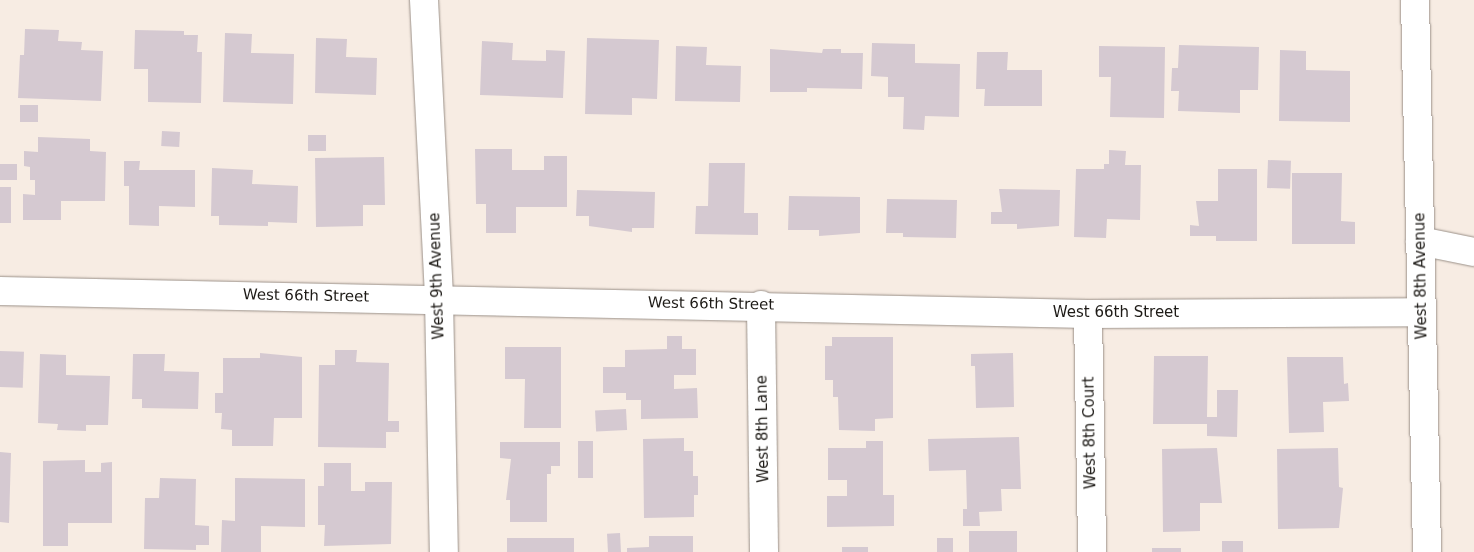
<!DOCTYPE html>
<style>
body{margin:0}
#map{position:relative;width:1474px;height:552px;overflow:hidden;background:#f7ece3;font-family:"DejaVu Sans",sans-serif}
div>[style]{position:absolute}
.building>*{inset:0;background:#d5c9d1;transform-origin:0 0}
.roads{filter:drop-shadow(0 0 1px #9b9189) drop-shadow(0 0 1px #9b9189)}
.minor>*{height:28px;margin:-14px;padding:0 14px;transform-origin:14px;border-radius:14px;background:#fff}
.tertiary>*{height:28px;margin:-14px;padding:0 14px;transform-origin:14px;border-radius:14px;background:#fff}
span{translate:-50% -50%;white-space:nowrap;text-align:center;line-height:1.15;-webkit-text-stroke:4px #fff;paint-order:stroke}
.street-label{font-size:15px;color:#1d1a16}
</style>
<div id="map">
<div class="building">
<i style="clip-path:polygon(25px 29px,59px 30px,58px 41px,82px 42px,81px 50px,103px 51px,101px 101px,18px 98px,20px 55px,24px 55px)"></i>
<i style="clip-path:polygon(135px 30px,184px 31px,184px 35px,198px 35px,197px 52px,202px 52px,201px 103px,148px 102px,148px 69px,134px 69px)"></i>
<i style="clip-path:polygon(225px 33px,252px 34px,251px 53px,294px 54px,293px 104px,223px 102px)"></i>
<i style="clip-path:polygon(316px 38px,347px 39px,346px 57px,377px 58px,376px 95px,315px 93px)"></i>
<i style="clip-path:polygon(587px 38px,659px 40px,657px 99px,632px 98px,632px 115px,585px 114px)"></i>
<i style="clip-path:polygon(482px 41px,513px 43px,512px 60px,546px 61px,546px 50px,565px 51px,563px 98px,480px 95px)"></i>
<i style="clip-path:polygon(872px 43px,915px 44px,915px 63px,960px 64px,959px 117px,925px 116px,924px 130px,903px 129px,904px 97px,888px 97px,888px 77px,871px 76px)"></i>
<i style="clip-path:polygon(1179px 45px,1259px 47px,1258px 90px,1240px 90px,1240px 113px,1178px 111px,1179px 91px,1171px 91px,1172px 68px,1178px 68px)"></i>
<i style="clip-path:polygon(676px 46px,707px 47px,706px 65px,741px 66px,740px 102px,675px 101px)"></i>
<i style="clip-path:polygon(1099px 46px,1165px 47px,1164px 118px,1110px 117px,1111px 77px,1099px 77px)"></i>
<i style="clip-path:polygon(770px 49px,822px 53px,823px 49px,841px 49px,841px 53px,863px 53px,862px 89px,807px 88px,807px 92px,770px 92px)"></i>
<i style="clip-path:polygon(1280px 50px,1306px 51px,1306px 70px,1350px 71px,1350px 122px,1279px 121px)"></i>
<i style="clip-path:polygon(977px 52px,1008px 52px,1007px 70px,1042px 70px,1042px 106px,984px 106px,985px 89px,976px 89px)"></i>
<i style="left:20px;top:105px;width:18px;height:17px"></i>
<i style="left:162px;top:131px;width:18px;height:15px;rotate:3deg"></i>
<i style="left:308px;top:135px;width:18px;height:16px"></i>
<i style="clip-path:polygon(38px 137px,90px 139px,90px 151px,106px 152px,105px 201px,61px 201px,61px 220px,23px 220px,23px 194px,35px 195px,35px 180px,30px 180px,30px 167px,24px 166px,24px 151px,38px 152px)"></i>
<i style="clip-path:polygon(475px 149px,512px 149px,512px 170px,544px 170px,544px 156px,567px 156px,567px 207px,516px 207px,516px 233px,486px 233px,486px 204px,476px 204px)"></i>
<i style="clip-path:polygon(1109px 150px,1126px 151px,1125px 165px,1141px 165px,1140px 220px,1107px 219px,1106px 238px,1074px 237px,1076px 169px,1104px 169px,1104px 164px,1109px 164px)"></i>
<i style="clip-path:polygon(384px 157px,385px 205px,363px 205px,363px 226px,316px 227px,315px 158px)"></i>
<i style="left:1268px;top:160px;width:23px;height:28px;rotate:2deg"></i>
<i style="clip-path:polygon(124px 161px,140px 161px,139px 170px,195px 170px,195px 207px,159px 206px,159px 226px,129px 225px,129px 186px,124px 186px)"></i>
<i style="clip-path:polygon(709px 163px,745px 163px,744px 213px,758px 213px,758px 235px,695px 234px,696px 206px,708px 206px)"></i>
<i style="left:0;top:164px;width:17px;height:16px"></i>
<i style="clip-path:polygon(212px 168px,253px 170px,252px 184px,298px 186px,297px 223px,268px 222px,268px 226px,219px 225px,219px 216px,211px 216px)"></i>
<i style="clip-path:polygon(1218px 169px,1257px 169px,1257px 241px,1216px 241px,1216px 236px,1190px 236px,1190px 225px,1199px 226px,1196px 201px,1218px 201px)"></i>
<i style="clip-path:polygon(1292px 173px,1342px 173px,1341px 221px,1355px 222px,1355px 244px,1292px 244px)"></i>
<i style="left:0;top:187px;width:11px;height:36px"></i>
<i style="clip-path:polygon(999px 189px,1060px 190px,1059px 226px,1017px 229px,1017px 224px,991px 224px,991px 212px,1002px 212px)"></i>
<i style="clip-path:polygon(577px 190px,655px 192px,654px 228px,632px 228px,632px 232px,589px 226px,589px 216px,576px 216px)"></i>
<i style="clip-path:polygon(789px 196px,860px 197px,860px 233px,819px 236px,819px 230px,788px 230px)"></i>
<i style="clip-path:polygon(887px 199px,957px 200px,956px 238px,903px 237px,903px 233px,886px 233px)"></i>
<i style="clip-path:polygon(667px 336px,682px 336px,682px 349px,696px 349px,696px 375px,674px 375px,674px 389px,697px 388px,698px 418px,641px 419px,641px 400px,626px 400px,626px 393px,603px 393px,603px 367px,625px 367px,625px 350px,667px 349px)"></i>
<i style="clip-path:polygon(832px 337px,893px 337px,893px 418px,875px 419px,875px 431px,839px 430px,838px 397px,833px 397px,833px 380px,825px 380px,825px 346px,832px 346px)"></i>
<i style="clip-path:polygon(505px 347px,561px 347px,561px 428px,524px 428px,525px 379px,505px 379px)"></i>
<i style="clip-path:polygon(335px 350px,357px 350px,356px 362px,389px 363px,388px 421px,399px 421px,399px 432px,386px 432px,386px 448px,318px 447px,319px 365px,335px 365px)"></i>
<i style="left:0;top:351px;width:24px;height:36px;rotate:2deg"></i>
<i style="clip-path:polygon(260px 353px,302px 357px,302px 418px,274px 418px,273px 446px,232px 446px,232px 430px,221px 429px,222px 413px,215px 413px,215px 393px,223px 393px,223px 358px,260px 358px)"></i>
<i style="clip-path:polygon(1013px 353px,1014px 407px,976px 408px,975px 366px,971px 366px,971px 354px)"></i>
<i style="clip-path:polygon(40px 354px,66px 355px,66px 375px,110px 376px,108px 425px,86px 425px,86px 431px,57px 430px,58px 424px,38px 423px)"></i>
<i style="clip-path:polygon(133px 354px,165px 354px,164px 371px,199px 372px,198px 409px,142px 408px,142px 399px,132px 399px)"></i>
<i style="clip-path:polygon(1154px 356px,1208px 356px,1207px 417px,1217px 417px,1217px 390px,1238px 390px,1237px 437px,1207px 436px,1207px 424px,1153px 424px)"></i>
<i style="clip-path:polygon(1287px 357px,1343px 357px,1344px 384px,1348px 383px,1349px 401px,1323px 402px,1324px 432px,1289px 433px)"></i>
<i style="left:626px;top:409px;width:21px;height:31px;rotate:87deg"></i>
<i style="clip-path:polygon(1019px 437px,1021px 489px,1001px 489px,1002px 511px,979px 512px,980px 526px,963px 526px,963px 509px,967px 509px,966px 470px,929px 471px,928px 439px)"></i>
<i style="clip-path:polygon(684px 438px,684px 451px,693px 451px,693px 476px,698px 476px,698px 495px,694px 495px,694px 517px,644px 518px,643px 439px)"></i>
<i style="left:578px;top:441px;width:15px;height:37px"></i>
<i style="clip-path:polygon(866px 441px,883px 441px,883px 495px,894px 495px,894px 526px,827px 527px,827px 496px,847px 496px,847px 480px,828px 480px,828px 448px,866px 448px)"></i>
<i style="clip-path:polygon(500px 442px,560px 442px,560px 466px,551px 466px,551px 474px,547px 474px,547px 522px,510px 522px,510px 500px,506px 500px,511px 459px,500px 458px)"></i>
<i style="clip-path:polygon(1217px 448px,1222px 503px,1200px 503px,1200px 531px,1163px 532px,1162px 449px)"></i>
<i style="clip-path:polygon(1338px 448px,1339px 487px,1343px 488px,1339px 528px,1278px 529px,1277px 449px)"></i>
<i style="clip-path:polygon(0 452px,11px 453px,9px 523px,0 522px)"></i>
<i style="clip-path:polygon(85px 460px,85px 472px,101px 472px,101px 463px,112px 462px,112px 523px,68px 523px,68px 546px,43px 546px,43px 461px)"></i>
<i style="clip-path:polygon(324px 463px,351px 463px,351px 491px,365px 491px,365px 482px,392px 482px,391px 544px,324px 546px,325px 525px,318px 525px,318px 486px,324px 486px)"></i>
<i style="clip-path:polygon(160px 478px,196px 479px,195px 525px,209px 526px,209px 545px,196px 545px,196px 550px,144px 549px,145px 498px,159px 498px)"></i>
<i style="clip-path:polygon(235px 478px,305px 479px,305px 527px,261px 526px,261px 552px,221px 552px,222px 520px,235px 521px)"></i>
<i style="left:1017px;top:531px;width:21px;height:48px;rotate:90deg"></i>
<i style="left:620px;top:533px;width:19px;height:13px;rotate:87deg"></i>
<i style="clip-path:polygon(649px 536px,693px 536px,693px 552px,627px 552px,627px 548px,649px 547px)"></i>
<i style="left:574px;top:538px;width:14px;height:67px;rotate:90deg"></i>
<i style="left:937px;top:538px;width:16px;height:14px"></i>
<i style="left:1243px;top:541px;width:11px;height:21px;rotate:90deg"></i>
<i style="left:842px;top:547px;width:26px;height:5px"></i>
<i style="left:1152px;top:548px;width:29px;height:4px"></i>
</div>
<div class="roads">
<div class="minor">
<i style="left:424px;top:0;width:299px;rotate:87.1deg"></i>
<i style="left:439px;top:299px;width:253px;rotate:88.9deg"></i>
<i style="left:1420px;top:241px;width:55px;rotate:11.5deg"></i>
<i style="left:0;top:291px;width:1088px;rotate:1.21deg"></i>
<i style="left:1088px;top:314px;width:334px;rotate:-0.3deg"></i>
<i style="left:761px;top:305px;width:247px;rotate:89.3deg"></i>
<i style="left:1088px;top:314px;width:238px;rotate:89deg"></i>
</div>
<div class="tertiary">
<i style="left:1415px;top:0;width:552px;rotate:88.75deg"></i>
</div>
</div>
<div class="street-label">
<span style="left:437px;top:276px;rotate:-92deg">West 9th Avenue</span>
<span style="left:1421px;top:276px;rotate:-91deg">West 8th Avenue</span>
<span style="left:306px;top:296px;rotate:1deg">West 66th Street</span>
<span style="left:711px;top:304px;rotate:1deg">West 66th Street</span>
<span style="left:1116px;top:313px">West 66th Street</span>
<span style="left:763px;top:429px;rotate:-91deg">West 8th Lane</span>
<span style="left:1090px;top:433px;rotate:-91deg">West 8th Court</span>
</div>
</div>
